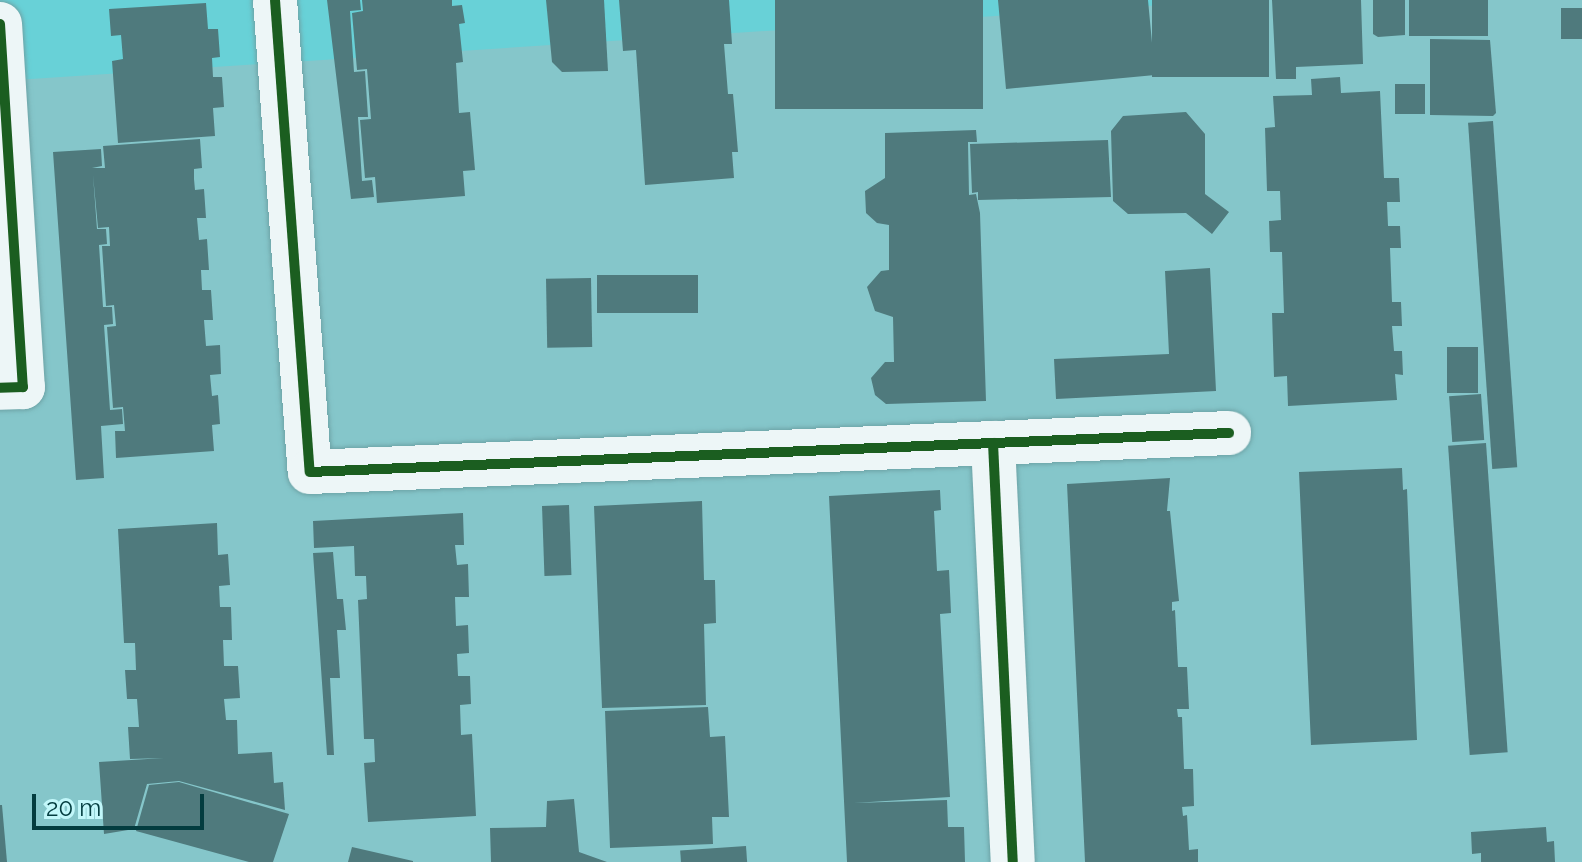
<!DOCTYPE html>
<style>
body{margin:0}
#map{position:relative;width:1582px;height:862px;overflow:hidden;background:#85c6ca;font-family:Raleway,sans-serif}
div>[style]{position:absolute}
.built>*{inset:0;background:#68d1d7}
.building>*{inset:0;background:#4f7a7d;transform-origin:0 0}
.roads{filter:drop-shadow(0 0 2px #6da3a6) drop-shadow(0 0 2px #6da3a6)}
.minor>*{height:44px;margin:-22px;padding:0 22px;transform-origin:22px;border-radius:22px;background:#edf6f7}
.cycleway>*{height:10px;margin:-5px;padding:0 5px;transform-origin:5px;border-radius:5px;background:#1b5e20}
span{translate:-50% -50%;white-space:nowrap;text-align:center;line-height:1.15;-webkit-text-stroke:8px #c2f7fa;paint-order:stroke}
.scale{position:absolute;left:32px;top:794px;width:172px;height:36px;box-sizing:border-box;border:4px solid #033c3f;border-top:0;padding-left:10px;font-size:24px;line-height:28px;white-space:nowrap;color:#033c3f;-webkit-text-stroke:6px #c2f7fa;paint-order:stroke}
</style>
<div id="map">
<div class="built">
<i style="clip-path:polygon(0 0,1239px 0,0 81px)"></i>
</div>
<div class="building">
<i style="clip-path:polygon(327px 0,360px 0,361px 10px,350px 11px,354px 72px,365px 71px,368px 117px,358px 117px,362px 181px,372px 180px,374px 197px,351px 199px)"></i>
<i style="clip-path:polygon(362px 0,452px 0,452px 6px,462px 5px,465px 23px,459px 24px,463px 62px,456px 63px,459px 113px,470px 112px,475px 170px,463px 171px,465px 196px,377px 203px,375px 177px,365px 178px,360px 120px,371px 119px,367px 69px,357px 70px,352px 13px,363px 11px)"></i>
<i style="clip-path:polygon(546px 0,604px 0,608px 71px,562px 72px,552px 62px)"></i>
<i style="clip-path:polygon(619px 0,729px 0,732px 44px,724px 44px,728px 94px,733px 94px,736px 128px,738px 152px,732px 152px,734px 178px,645px 185px,636px 50px,623px 51px)"></i>
<i style="left:775px;top:0;width:208px;height:109px"></i>
<i style="clip-path:polygon(998px 0,1148px 0,1155px 75px,1006px 89px)"></i>
<i style="left:1152px;top:0;width:117px;height:77px"></i>
<i style="clip-path:polygon(1272px 0,1361px 0,1363px 64px,1296px 67px,1296px 79px,1276px 79px)"></i>
<i style="clip-path:polygon(1373px 0,1405px 0,1405px 35px,1378px 37px,1373px 34px)"></i>
<i style="left:1409px;top:0;width:79px;height:36px"></i>
<i style="clip-path:polygon(206px 3px,208px 29px,218px 29px,220px 57px,212px 58px,213px 77px,222px 77px,224px 107px,213px 108px,215px 136px,118px 143px,112px 61px,123px 59px,121px 35px,111px 36px,109px 9px)"></i>
<i style="left:1582px;top:8px;width:31px;height:21px;rotate:90deg"></i>
<i style="clip-path:polygon(1430px 39px,1490px 40px,1496px 113px,1493px 116px,1430px 115px)"></i>
<i style="clip-path:polygon(1340px 77px,1341px 93px,1380px 91px,1384px 178px,1399px 178px,1400px 202px,1387px 202px,1388px 226px,1400px 226px,1401px 248px,1390px 248px,1392px 302px,1401px 302px,1402px 326px,1392px 326px,1394px 351px,1402px 351px,1403px 375px,1395px 374px,1397px 400px,1288px 406px,1287px 376px,1274px 377px,1272px 313px,1284px 313px,1282px 252px,1270px 252px,1269px 221px,1281px 220px,1280px 191px,1267px 191px,1265px 128px,1275px 127px,1273px 96px,1312px 95px,1311px 79px)"></i>
<i style="left:1395px;top:84px;width:30px;height:30px"></i>
<i style="clip-path:polygon(1186px 112px,1205px 134px,1205px 194px,1229px 212px,1212px 234px,1186px 213px,1128px 214px,1113px 201px,1111px 131px,1123px 116px)"></i>
<i style="left:1493px;top:121px;width:347px;height:25px;rotate:86deg"></i>
<i style="clip-path:polygon(976px 130px,977px 142px,968px 142px,969px 195px,976px 194px,980px 213px,986px 401px,886px 404px,875px 395px,871px 378px,885px 362px,894px 362px,893px 317px,875px 311px,867px 287px,881px 271px,889px 270px,889px 225px,877px 223px,866px 213px,865px 191px,885px 178px,885px 133px)"></i>
<i style="clip-path:polygon(200px 139px,202px 168px,194px 169px,194px 179px,195px 190px,204px 189px,206px 218px,197px 218px,199px 240px,207px 239px,209px 270px,201px 270px,202px 290px,211px 290px,213px 320px,204px 320px,206px 346px,220px 345px,221px 374px,210px 375px,212px 396px,218px 395px,220px 424px,212px 425px,214px 451px,116px 458px,115px 431px,125px 431px,123px 407px,113px 408px,107px 327px,116px 326px,114px 305px,106px 306px,102px 246px,110px 246px,109px 227px,98px 228px,93px 175px,97px 229px,106px 229px,107px 244px,99px 245px,103px 307px,112px 307px,113px 324px,104px 325px,110px 410px,122px 409px,123px 424px,101px 426px,104px 478px,76px 480px,53px 152px,101px 149px,102px 166px,92px 168px,105px 168px,103px 146px)"></i>
<i style="clip-path:polygon(1108px 140px,1111px 197px,978px 200px,978px 192px,972px 193px,970px 144px)"></i>
<i style="clip-path:polygon(1210px 268px,1216px 391px,1056px 399px,1054px 359px,1169px 354px,1165px 271px)"></i>
<i style="left:597px;top:275px;width:101px;height:38px"></i>
<i style="left:591px;top:278px;width:69px;height:45px;rotate:89deg"></i>
<i style="left:1478px;top:347px;width:46px;height:31px;rotate:90deg"></i>
<i style="left:1481px;top:394px;width:46px;height:32px;rotate:86deg"></i>
<i style="left:1486px;top:443px;width:310px;height:38px;rotate:86deg"></i>
<i style="clip-path:polygon(1402px 468px,1403px 490px,1407px 489px,1417px 740px,1311px 745px,1299px 472px)"></i>
<i style="clip-path:polygon(1170px 478px,1167px 511px,1170px 511px,1179px 601px,1172px 602px,1172px 611px,1175px 610px,1178px 667px,1187px 667px,1189px 709px,1177px 709px,1178px 717px,1182px 717px,1184px 769px,1193px 769px,1194px 806px,1182px 807px,1183px 816px,1187px 815px,1189px 850px,1198px 849px,1198px 862px,1085px 862px,1067px 484px)"></i>
<i style="clip-path:polygon(940px 490px,941px 510px,934px 511px,937px 571px,949px 570px,951px 613px,940px 614px,950px 797px,854px 803px,947px 800px,948px 827px,964px 827px,965px 862px,847px 862px,829px 496px)"></i>
<i style="clip-path:polygon(702px 501px,704px 580px,715px 580px,716px 623px,704px 624px,706px 705px,602px 708px,594px 506px)"></i>
<i style="left:569px;top:505px;width:70px;height:27px;rotate:88deg"></i>
<i style="clip-path:polygon(463px 513px,464px 545px,455px 545px,457px 565px,468px 564px,469px 597px,455px 597px,456px 626px,468px 625px,469px 653px,457px 654px,458px 676px,470px 676px,471px 704px,460px 705px,461px 735px,472px 734px,476px 816px,368px 822px,364px 763px,375px 762px,374px 739px,364px 739px,358px 600px,367px 599px,366px 576px,355px 576px,354px 546px,314px 548px,313px 521px)"></i>
<i style="clip-path:polygon(217px 523px,218px 555px,228px 554px,230px 585px,219px 586px,220px 607px,231px 607px,232px 640px,223px 640px,224px 666px,238px 666px,240px 698px,224px 699px,226px 720px,237px 720px,238px 754px,272px 752px,274px 783px,283px 782px,285px 810px,179px 781px,147px 784px,134px 829px,104px 834px,99px 762px,164px 758px,130px 759px,128px 727px,139px 727px,137px 699px,127px 699px,125px 670px,136px 670px,135px 643px,124px 643px,118px 529px)"></i>
<i style="clip-path:polygon(333px 552px,337px 599px,343px 599px,346px 630px,337px 630px,340px 678px,330px 678px,334px 755px,327px 755px,313px 553px)"></i>
<i style="clip-path:polygon(708px 707px,710px 737px,725px 736px,729px 817px,712px 817px,713px 844px,610px 848px,605px 711px)"></i>
<i style="clip-path:polygon(179px 782px,289px 814px,273px 862px,249px 862px,136px 831px,149px 785px)"></i>
<i style="clip-path:polygon(574px 799px,579px 852px,607px 862px,491px 862px,490px 828px,546px 827px,547px 801px)"></i>
<i style="clip-path:polygon(0 805px,2px 805px,7px 862px,0 862px)"></i>
<i style="clip-path:polygon(1546px 827px,1547px 842px,1554px 841px,1555px 862px,1481px 862px,1481px 853px,1472px 854px,1471px 832px)"></i>
<i style="left:746px;top:846px;width:16px;height:66px;rotate:86deg"></i>
<i style="clip-path:polygon(352px 847px,413px 861px,413px 862px,348px 862px)"></i>
</div>
<div class="roads">
<div class="minor">
<i style="left:275px;top:0;width:473px;rotate:85.8deg"></i>
<i style="left:310px;top:472px;width:920px;rotate:-2.43deg"></i>
<i style="left:0;top:24px;width:364px;rotate:86.4deg"></i>
<i style="left:23px;top:387px;width:23px;rotate:178deg"></i>
<i style="left:993px;top:443px;width:419px;rotate:87.3deg"></i>
</div>
</div>
<div class="cycleway">
<i style="left:275px;top:0;width:473px;rotate:85.8deg"></i>
<i style="left:310px;top:472px;width:920px;rotate:-2.43deg"></i>
<i style="left:0;top:24px;width:364px;rotate:86.4deg"></i>
<i style="left:23px;top:387px;width:23px;rotate:178deg"></i>
<i style="left:993px;top:443px;width:419px;rotate:87.3deg"></i>
</div>
<div class="scale">20 m</div>
</div>
